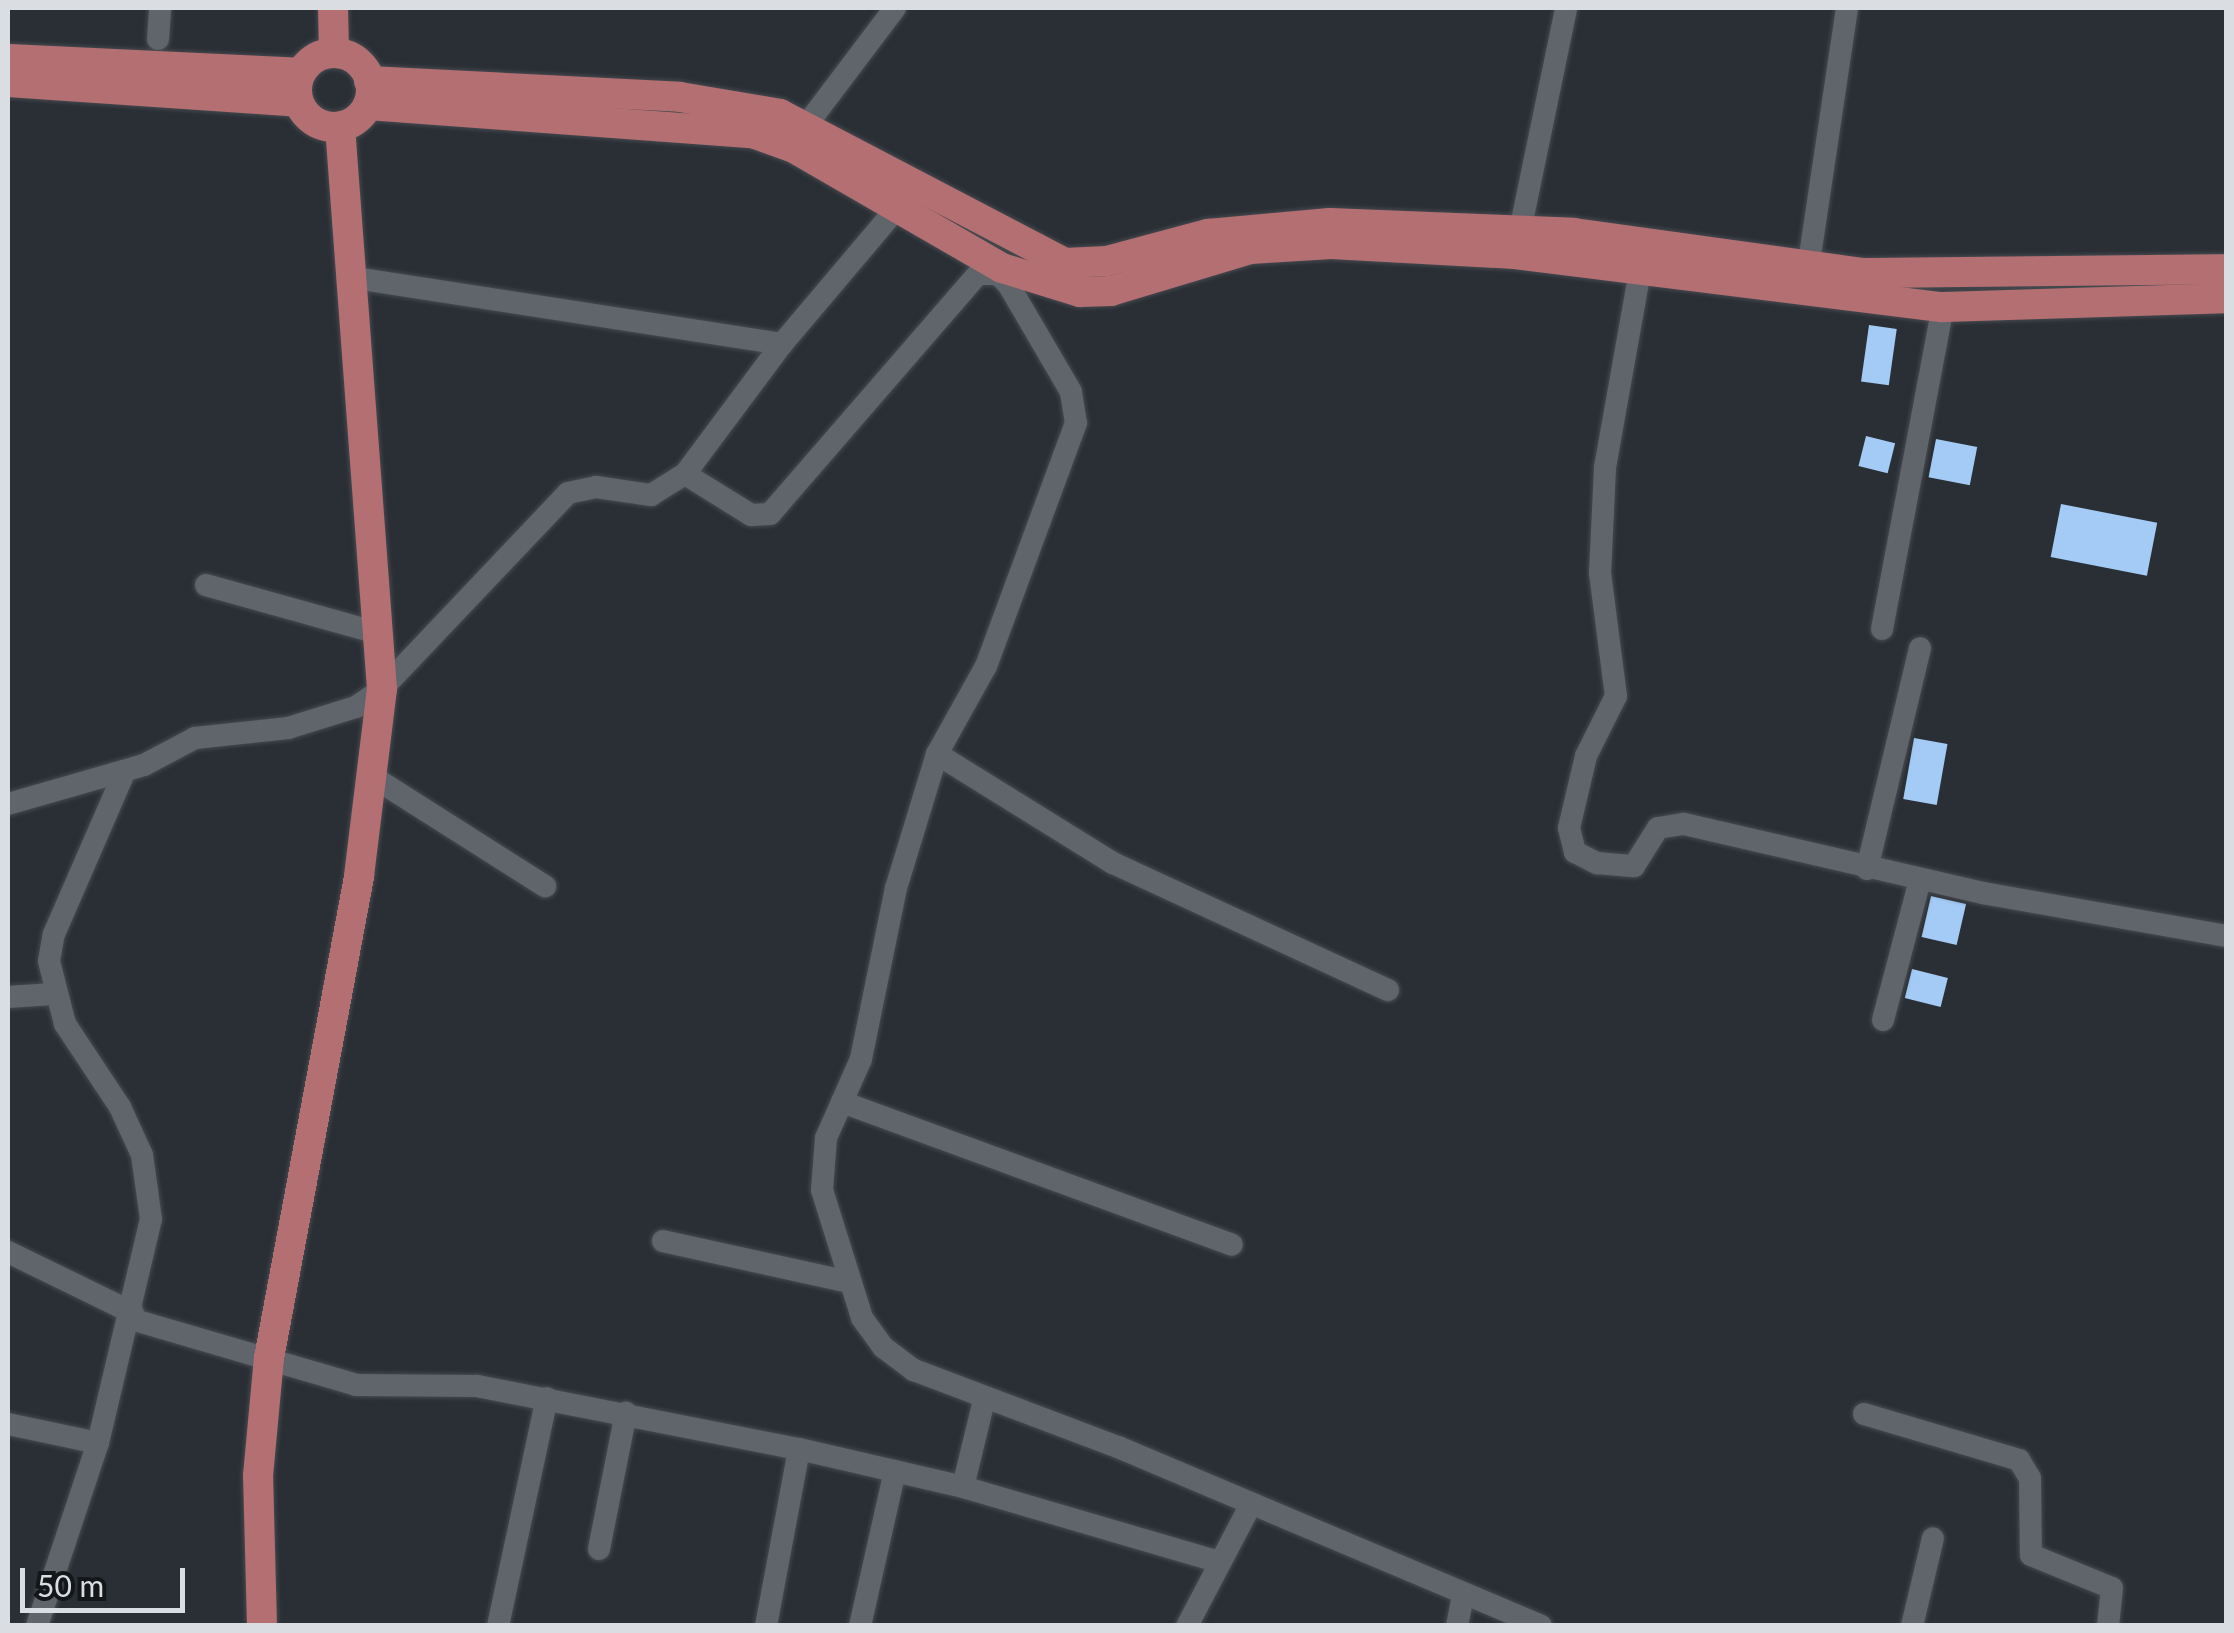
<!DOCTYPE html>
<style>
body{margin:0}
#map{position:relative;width:2234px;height:1633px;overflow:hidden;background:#2a2f35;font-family:Lato,sans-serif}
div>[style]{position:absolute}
.building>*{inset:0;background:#a3cbf5;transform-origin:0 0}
.roads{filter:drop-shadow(0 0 2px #464a4f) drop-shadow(0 0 2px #464a4f)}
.minor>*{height:22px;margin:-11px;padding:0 11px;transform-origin:11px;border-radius:11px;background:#5f656b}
.major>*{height:30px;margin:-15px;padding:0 15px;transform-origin:15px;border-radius:15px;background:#b46f73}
.major>.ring{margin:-15px;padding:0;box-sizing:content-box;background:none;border:30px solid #b46f73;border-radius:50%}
span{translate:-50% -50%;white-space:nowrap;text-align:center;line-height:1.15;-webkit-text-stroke:10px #141719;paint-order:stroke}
.frame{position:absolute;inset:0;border:10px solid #dadde1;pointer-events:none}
.scale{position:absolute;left:20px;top:1568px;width:165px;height:45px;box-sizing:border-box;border:5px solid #dadde1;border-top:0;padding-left:12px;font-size:30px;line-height:35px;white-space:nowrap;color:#dadde1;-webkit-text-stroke:8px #141719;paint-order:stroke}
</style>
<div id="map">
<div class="building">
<i style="left:1869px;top:325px;width:28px;height:57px;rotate:8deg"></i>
<i style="left:1866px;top:436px;width:30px;height:31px;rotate:14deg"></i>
<i style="left:1936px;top:439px;width:42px;height:39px;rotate:11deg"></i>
<i style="left:2061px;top:504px;width:98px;height:54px;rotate:11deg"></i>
<i style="left:1914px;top:738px;width:34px;height:62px;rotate:10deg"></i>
<i style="left:1931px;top:896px;width:36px;height:42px;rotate:13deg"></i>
<i style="left:1912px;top:969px;width:37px;height:30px;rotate:14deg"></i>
</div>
<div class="roads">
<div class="minor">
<i style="left:158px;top:39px;width:31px;rotate:-86deg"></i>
<i style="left:805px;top:127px;width:149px;rotate:-52.9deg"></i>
<i style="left:1520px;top:231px;width:228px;rotate:-78.3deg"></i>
<i style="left:1808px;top:269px;width:264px;rotate:-81.5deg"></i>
<i style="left:1640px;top:271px;width:200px;rotate:100.1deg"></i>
<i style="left:1605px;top:468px;width:105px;rotate:92.7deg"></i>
<i style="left:1600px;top:573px;width:124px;rotate:82.6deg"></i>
<i style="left:1616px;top:696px;width:67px;rotate:116.6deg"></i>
<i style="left:1586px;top:756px;width:74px;rotate:103.3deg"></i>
<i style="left:1569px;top:828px;width:25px;rotate:76deg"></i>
<i style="left:1575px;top:852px;width:25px;rotate:27deg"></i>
<i style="left:1597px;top:863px;width:37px;rotate:5deg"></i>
<i style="left:1634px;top:866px;width:45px;rotate:-57.7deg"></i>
<i style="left:1658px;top:828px;width:26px;rotate:-9deg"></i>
<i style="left:1684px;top:824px;width:307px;rotate:13deg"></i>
<i style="left:1983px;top:893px;width:247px;rotate:10deg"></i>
<i style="left:349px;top:277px;width:438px;rotate:8.8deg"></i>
<i style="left:685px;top:474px;width:78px;rotate:31.8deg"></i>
<i style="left:751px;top:515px;width:19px;rotate:-3deg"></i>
<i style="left:770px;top:514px;width:318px;rotate:-49.1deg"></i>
<i style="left:978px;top:274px;width:20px"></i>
<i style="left:998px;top:274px;width:14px;rotate:45deg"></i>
<i style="left:1008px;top:284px;width:125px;rotate:59.7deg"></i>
<i style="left:1071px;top:392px;width:31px;rotate:81deg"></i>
<i style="left:1076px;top:423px;width:259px;rotate:110.3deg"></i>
<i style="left:986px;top:666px;width:101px;rotate:119.1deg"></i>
<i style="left:937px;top:754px;width:140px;rotate:107deg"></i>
<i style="left:896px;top:888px;width:175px;rotate:101.6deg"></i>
<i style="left:861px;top:1059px;width:86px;rotate:113.9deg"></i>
<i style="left:826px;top:1138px;width:52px;rotate:94.4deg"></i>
<i style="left:822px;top:1190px;width:134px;rotate:72.6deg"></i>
<i style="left:862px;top:1318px;width:36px;rotate:54deg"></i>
<i style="left:883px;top:1347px;width:39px;rotate:37deg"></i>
<i style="left:914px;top:1370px;width:218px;rotate:20.7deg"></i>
<i style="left:1118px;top:1447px;width:459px;rotate:22.9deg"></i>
<i style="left:206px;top:585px;width:179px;rotate:15.6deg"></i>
<i style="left:1882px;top:629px;width:328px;rotate:-79.3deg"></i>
<i style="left:937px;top:754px;width:207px;rotate:31.8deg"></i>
<i style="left:1113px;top:863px;width:303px;rotate:24.8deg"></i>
<i style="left:373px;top:777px;width:204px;rotate:32.4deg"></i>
<i style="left:8px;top:804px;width:141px;rotate:-16deg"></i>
<i style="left:144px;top:765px;width:58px;rotate:-27.9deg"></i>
<i style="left:195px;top:738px;width:94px;rotate:-6.1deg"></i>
<i style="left:288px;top:728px;width:71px;rotate:-17.2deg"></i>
<i style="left:356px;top:707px;width:32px;rotate:-35deg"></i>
<i style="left:382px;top:689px;width:270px;rotate:-46.5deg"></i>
<i style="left:568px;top:493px;width:29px;rotate:-12deg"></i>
<i style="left:596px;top:487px;width:56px;rotate:8.3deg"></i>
<i style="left:651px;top:495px;width:40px;rotate:-32deg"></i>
<i style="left:685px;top:474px;width:162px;rotate:-53.3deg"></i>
<i style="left:782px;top:344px;width:178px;rotate:-49.8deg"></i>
<i style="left:1867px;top:869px;width:227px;rotate:-76.5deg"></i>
<i style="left:8px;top:997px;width:45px;rotate:-3.8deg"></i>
<i style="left:1883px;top:1020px;width:145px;rotate:-75.2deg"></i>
<i style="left:842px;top:1102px;width:415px;rotate:20.1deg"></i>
<i style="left:663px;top:1241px;width:190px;rotate:12.4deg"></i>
<i style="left:8px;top:1252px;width:139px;rotate:26deg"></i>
<i style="left:131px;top:1319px;width:234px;rotate:16.3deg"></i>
<i style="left:356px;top:1385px;width:121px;rotate:0.5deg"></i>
<i style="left:477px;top:1386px;width:328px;rotate:11.1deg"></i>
<i style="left:799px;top:1449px;width:168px;rotate:13deg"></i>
<i style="left:963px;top:1487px;width:268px;rotate:16.3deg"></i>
<i style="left:1864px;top:1414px;width:162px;rotate:16.5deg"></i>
<i style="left:2019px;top:1460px;width:21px;rotate:59deg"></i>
<i style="left:2030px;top:1478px;width:77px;rotate:89.3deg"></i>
<i style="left:2031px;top:1555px;width:87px;rotate:22.2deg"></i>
<i style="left:2112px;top:1588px;width:38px;rotate:96deg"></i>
<i style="left:8px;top:1424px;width:92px;rotate:11.9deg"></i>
<i style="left:963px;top:1487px;width:89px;rotate:-76.4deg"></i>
<i style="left:599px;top:1549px;width:139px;rotate:-78.8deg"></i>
<i style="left:37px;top:1626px;width:193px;rotate:-71.6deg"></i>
<i style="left:98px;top:1443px;width:230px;rotate:-76.7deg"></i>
<i style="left:151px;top:1219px;width:65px;rotate:-98deg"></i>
<i style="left:142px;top:1155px;width:53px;rotate:-114.6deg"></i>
<i style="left:120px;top:1107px;width:100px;rotate:-123.5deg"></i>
<i style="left:65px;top:1024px;width:65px;rotate:-104.3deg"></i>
<i style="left:49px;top:961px;width:27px;rotate:-80deg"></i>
<i style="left:54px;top:934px;width:178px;rotate:-66.5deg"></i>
<i style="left:498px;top:1626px;width:233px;rotate:-77.9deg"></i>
<i style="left:766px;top:1626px;width:180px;rotate:-79.4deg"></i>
<i style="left:860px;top:1626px;width:159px;rotate:-77.3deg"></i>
<i style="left:1187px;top:1626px;width:136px;rotate:-62.3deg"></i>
<i style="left:1457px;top:1626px;width:31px;rotate:-79deg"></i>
<i style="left:1912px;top:1626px;width:90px;rotate:-76.6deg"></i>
</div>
<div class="major">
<i style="left:333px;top:8px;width:44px;rotate:88.7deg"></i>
<i class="ring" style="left:297px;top:53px;width:44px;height:44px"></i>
<i style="left:8px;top:59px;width:292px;rotate:2.7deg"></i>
<i style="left:369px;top:81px;width:311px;rotate:2.9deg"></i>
<i style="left:680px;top:97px;width:101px;rotate:9.6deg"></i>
<i style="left:780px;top:114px;width:322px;rotate:27.6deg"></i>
<i style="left:1065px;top:263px;width:42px;rotate:-2.7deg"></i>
<i style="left:1107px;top:261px;width:105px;rotate:-15deg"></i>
<i style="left:1208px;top:234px;width:122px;rotate:-5.2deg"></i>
<i style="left:1330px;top:223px;width:244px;rotate:2.3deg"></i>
<i style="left:1574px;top:233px;width:292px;rotate:7.9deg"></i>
<i style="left:1863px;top:273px;width:363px;rotate:-0.6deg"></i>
<i style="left:8px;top:82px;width:291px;rotate:3.9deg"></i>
<i style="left:368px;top:105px;width:385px;rotate:4.2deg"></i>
<i style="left:752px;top:133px;width:45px;rotate:19.7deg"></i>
<i style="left:794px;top:148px;width:240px;rotate:30deg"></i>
<i style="left:1002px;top:268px;width:82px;rotate:17.1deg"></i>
<i style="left:1080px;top:292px;width:31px;rotate:-2deg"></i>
<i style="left:1111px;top:291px;width:145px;rotate:-16.8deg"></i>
<i style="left:1250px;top:249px;width:81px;rotate:-3.5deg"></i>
<i style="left:1331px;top:244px;width:184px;rotate:3.1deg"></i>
<i style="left:1515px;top:254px;width:431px;rotate:7.1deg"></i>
<i style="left:1943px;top:307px;width:283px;rotate:-1.8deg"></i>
<i style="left:262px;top:1626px;width:150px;rotate:-91.5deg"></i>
<i style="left:258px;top:1476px;width:119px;rotate:-84.7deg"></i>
<i style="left:269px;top:1358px;width:490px;rotate:-79.4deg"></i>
<i style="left:359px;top:876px;width:188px;rotate:-83deg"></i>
<i style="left:382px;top:689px;width:564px;rotate:-94.27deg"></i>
</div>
</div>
<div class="frame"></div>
<div class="scale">50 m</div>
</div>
